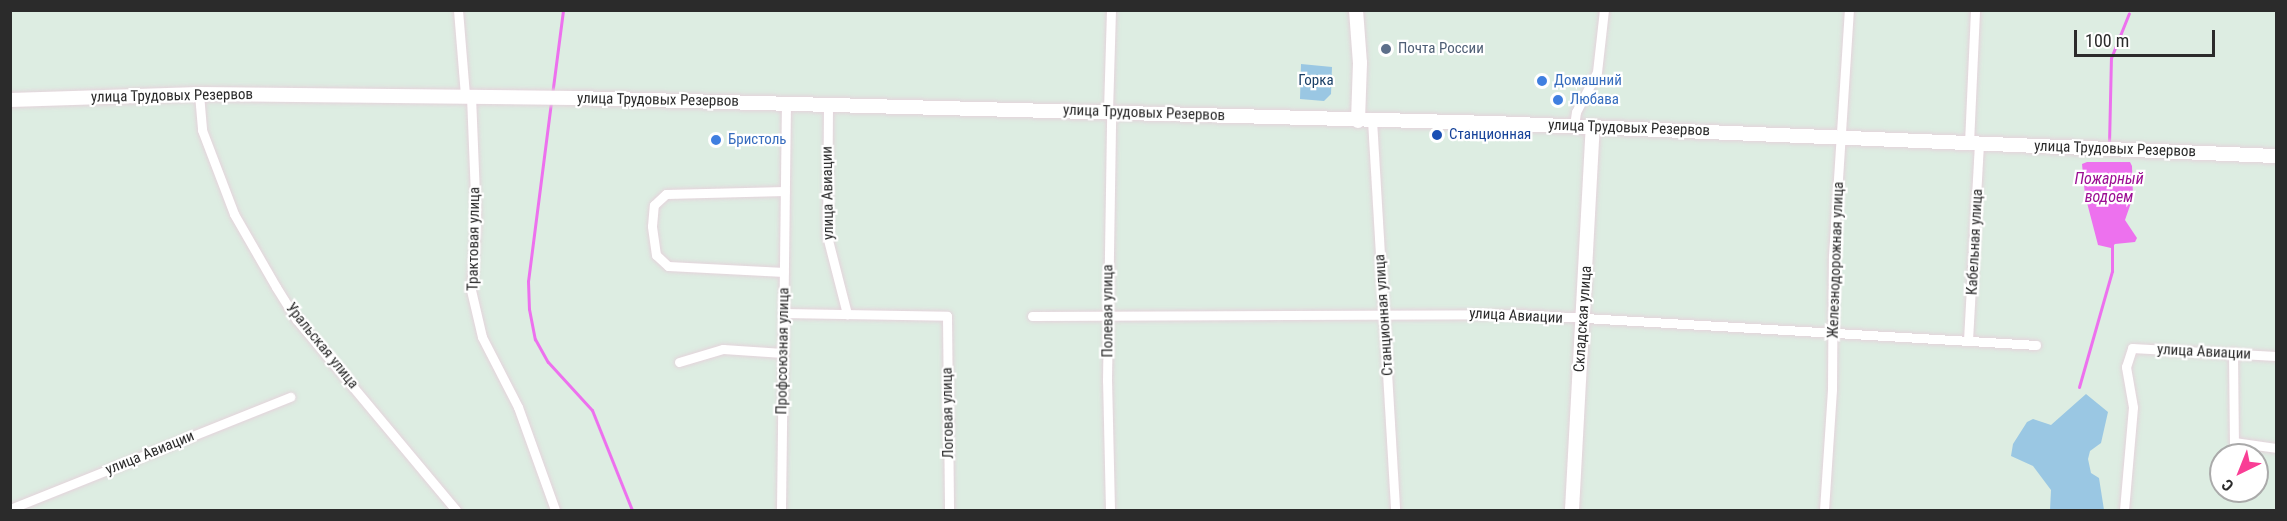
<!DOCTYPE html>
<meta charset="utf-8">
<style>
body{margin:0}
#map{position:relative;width:2287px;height:521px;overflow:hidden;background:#ddede2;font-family:"Roboto Condensed",sans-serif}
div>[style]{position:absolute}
.green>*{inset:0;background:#9ac7e3}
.water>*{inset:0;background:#ed71ee}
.stream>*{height:3px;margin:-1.5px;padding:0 1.5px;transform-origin:1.5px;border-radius:1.5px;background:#ed71ee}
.roads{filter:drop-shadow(0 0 2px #e4d3db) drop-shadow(0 0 2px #e4d3db)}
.street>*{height:9px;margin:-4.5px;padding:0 4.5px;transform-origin:4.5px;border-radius:4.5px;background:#fff}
.secondary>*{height:14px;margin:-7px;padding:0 7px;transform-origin:7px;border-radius:7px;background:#fff}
.dots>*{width:16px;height:16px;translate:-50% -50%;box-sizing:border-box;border:3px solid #fff;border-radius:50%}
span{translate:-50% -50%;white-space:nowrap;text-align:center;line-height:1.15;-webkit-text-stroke:4.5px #fff;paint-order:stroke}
.service-label{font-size:15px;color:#4e5e75}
.left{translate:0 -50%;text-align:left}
.park-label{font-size:15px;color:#1b4068}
.shop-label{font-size:15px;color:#366cbe}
.street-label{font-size:15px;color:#2b2b2b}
.transit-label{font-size:15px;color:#164399}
.water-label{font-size:16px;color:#9c0e93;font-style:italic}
.frame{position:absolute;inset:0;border:12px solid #2b2b2b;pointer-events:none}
.north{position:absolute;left:2209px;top:443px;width:60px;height:60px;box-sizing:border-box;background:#fff;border:2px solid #aaa;border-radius:50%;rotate:223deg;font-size:16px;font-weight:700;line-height:24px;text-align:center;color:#2b2b2b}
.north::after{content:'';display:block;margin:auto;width:21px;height:27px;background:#f93e95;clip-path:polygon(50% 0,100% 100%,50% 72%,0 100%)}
.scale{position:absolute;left:2074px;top:30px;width:141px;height:27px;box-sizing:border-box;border:3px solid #2b2b2b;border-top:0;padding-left:8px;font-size:18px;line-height:21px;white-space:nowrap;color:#2b2b2b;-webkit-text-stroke:4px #fff;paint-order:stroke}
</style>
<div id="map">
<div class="green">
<i style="clip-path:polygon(1301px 64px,1332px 67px,1331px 94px,1324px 101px,1300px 99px)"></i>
<i style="clip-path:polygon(2086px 394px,2108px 412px,2101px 443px,2090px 451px,2088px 459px,2091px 473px,2099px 478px,2104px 510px,2050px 510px,2051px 490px,2033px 466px,2011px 456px,2013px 444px,2027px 422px,2033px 419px,2051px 425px)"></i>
</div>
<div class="water">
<i style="clip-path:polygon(2087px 162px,2130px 162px,2132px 166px,2133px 197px,2125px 220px,2137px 238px,2135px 242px,2115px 244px,2111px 248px,2098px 245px,2085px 195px,2082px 164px)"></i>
</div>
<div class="stream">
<i style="left:552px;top:95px;width:86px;rotate:-82.6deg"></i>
<i style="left:551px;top:102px;width:180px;rotate:97.3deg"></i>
<i style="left:528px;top:281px;width:28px;rotate:88deg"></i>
<i style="left:529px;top:309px;width:31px;rotate:79deg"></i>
<i style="left:535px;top:339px;width:26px;rotate:61deg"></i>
<i style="left:548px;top:362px;width:65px;rotate:47.5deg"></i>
<i style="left:592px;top:410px;width:108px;rotate:68.2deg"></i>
<i style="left:2109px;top:144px;width:86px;rotate:-88.7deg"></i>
<i style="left:2111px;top:58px;width:48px;rotate:-68.2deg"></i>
<i style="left:2079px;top:387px;width:121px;rotate:-74.1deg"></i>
<i style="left:2112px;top:271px;width:27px;rotate:-90deg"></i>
</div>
<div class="roads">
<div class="street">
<i style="left:458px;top:10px;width:86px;rotate:85.3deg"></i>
<i style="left:199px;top:94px;width:36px;rotate:85deg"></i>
<i style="left:202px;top:130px;width:90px;rotate:69.1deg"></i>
<i style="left:234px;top:214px;width:84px;rotate:60.1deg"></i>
<i style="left:276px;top:287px;width:39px;rotate:58deg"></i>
<i style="left:297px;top:320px;width:248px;rotate:50.1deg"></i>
<i style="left:471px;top:96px;width:125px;rotate:87.7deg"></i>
<i style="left:476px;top:221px;width:69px;rotate:94.1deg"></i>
<i style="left:471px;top:290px;width:48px;rotate:76.8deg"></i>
<i style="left:482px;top:337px;width:79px;rotate:62.8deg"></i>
<i style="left:518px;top:407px;width:109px;rotate:70.2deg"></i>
<i style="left:828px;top:105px;width:131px;rotate:90.4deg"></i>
<i style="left:827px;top:236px;width:81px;rotate:75.6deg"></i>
<i style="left:1108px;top:111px;width:101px;rotate:-88.3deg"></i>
<i style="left:1372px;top:120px;width:391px;rotate:86.6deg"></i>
<i style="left:1574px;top:126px;width:14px;rotate:-82deg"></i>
<i style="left:1576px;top:112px;width:45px;rotate:-62.3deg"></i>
<i style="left:1597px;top:72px;width:62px;rotate:-83.6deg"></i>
<i style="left:1969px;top:143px;width:133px;rotate:-87.4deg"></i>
<i style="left:784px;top:272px;width:116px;rotate:-177deg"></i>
<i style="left:668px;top:266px;width:16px;rotate:-137deg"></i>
<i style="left:656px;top:255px;width:29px;rotate:-98deg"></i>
<i style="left:652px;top:226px;width:21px;rotate:-85deg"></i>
<i style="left:654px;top:205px;width:16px;rotate:-43deg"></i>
<i style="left:666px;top:194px;width:119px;rotate:-1.4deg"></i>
<i style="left:783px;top:313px;width:164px;rotate:1deg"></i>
<i style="left:947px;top:316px;width:194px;rotate:89.4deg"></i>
<i style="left:1032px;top:316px;width:486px;rotate:-0.2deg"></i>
<i style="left:1518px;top:314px;width:519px;rotate:3.42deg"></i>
<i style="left:1968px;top:340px;width:197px;rotate:-86.8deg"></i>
<i style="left:2233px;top:352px;width:90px;rotate:89.4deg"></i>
<i style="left:2234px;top:442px;width:42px;rotate:8.1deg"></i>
<i style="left:679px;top:362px;width:46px;rotate:-16.5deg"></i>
<i style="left:723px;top:349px;width:60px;rotate:3.8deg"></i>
<i style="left:10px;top:509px;width:302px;rotate:-21.8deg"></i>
<i style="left:781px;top:510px;width:406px;rotate:-89.3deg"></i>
<i style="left:1110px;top:510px;width:129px;rotate:-91.3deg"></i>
<i style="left:1107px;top:381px;width:269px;rotate:-89.1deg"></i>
<i style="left:1824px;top:510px;width:121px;rotate:-86.2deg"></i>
<i style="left:1832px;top:389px;width:133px;rotate:-89.6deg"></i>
<i style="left:1833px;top:256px;width:247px;rotate:-86.3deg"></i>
<i style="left:2124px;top:510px;width:103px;rotate:-85deg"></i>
<i style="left:2133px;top:407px;width:41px;rotate:-99.9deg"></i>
<i style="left:2126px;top:367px;width:20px;rotate:-72deg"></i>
<i style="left:2132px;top:348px;width:144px;rotate:3.2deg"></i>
</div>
<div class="secondary">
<i style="left:1356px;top:10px;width:53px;rotate:85.7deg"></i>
<i style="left:1360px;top:63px;width:58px;rotate:92deg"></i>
<i style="left:10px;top:100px;width:189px;rotate:-1.8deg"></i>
<i style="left:199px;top:94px;width:375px;rotate:0.6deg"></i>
<i style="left:574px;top:98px;width:920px;rotate:1.56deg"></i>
<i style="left:1494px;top:123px;width:783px;rotate:2.42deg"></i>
<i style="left:1572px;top:510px;width:384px;rotate:-86.9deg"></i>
</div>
</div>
<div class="dots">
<i style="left:1386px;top:49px;background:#5c6f8a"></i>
<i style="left:1542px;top:81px;background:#3f7fe0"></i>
<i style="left:1558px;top:100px;background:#3f7fe0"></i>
<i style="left:1437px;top:135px;background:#1a4fb4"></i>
<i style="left:716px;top:140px;background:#3f7fe0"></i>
</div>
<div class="service-label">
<span class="left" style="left:1398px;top:49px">Почта России</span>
</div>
<div class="park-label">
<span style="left:1316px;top:81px">Горка</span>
</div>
<div class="shop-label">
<span class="left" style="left:1554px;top:81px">Домашний</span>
<span class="left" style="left:1570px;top:100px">Любава</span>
<span class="left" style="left:728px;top:140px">Бристоль</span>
</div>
<div class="street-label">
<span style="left:172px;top:96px;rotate:-1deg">улица Трудовых Резервов</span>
<span style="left:658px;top:100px;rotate:1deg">улица Трудовых Резервов</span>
<span style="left:1144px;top:113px;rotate:2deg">улица Трудовых Резервов</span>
<span style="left:1629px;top:128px;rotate:2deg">улица Трудовых Резервов</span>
<span style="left:2115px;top:149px;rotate:2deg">улица Трудовых Резервов</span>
<span style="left:828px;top:193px;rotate:-91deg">улица Авиации</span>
<span style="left:474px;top:239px;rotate:-89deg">Трактовая улица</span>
<span style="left:1975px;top:242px;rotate:-87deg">Кабельная улица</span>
<span style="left:1836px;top:260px;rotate:-88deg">Железнодорожная улица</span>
<span style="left:1108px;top:311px;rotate:-90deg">Полевая улица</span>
<span style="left:1384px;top:315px;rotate:-94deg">Станционная улица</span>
<span style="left:1516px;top:316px;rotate:3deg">улица Авиации</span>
<span style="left:1583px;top:319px;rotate:-86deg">Складская улица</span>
<span style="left:322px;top:346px;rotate:51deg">Уральская улица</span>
<span style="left:783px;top:351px;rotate:-89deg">Профсоюзная улица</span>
<span style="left:2204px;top:352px;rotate:3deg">улица Авиации</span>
<span style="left:948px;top:413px;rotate:-91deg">Логовая улица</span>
<span style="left:150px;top:453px;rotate:-22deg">улица Авиации</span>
</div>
<div class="transit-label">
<span class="left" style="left:1449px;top:135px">Станционная</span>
</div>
<div class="water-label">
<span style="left:2109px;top:188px">Пожарный<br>водоем</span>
</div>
<div class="frame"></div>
<div class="north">С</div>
<div class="scale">100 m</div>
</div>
